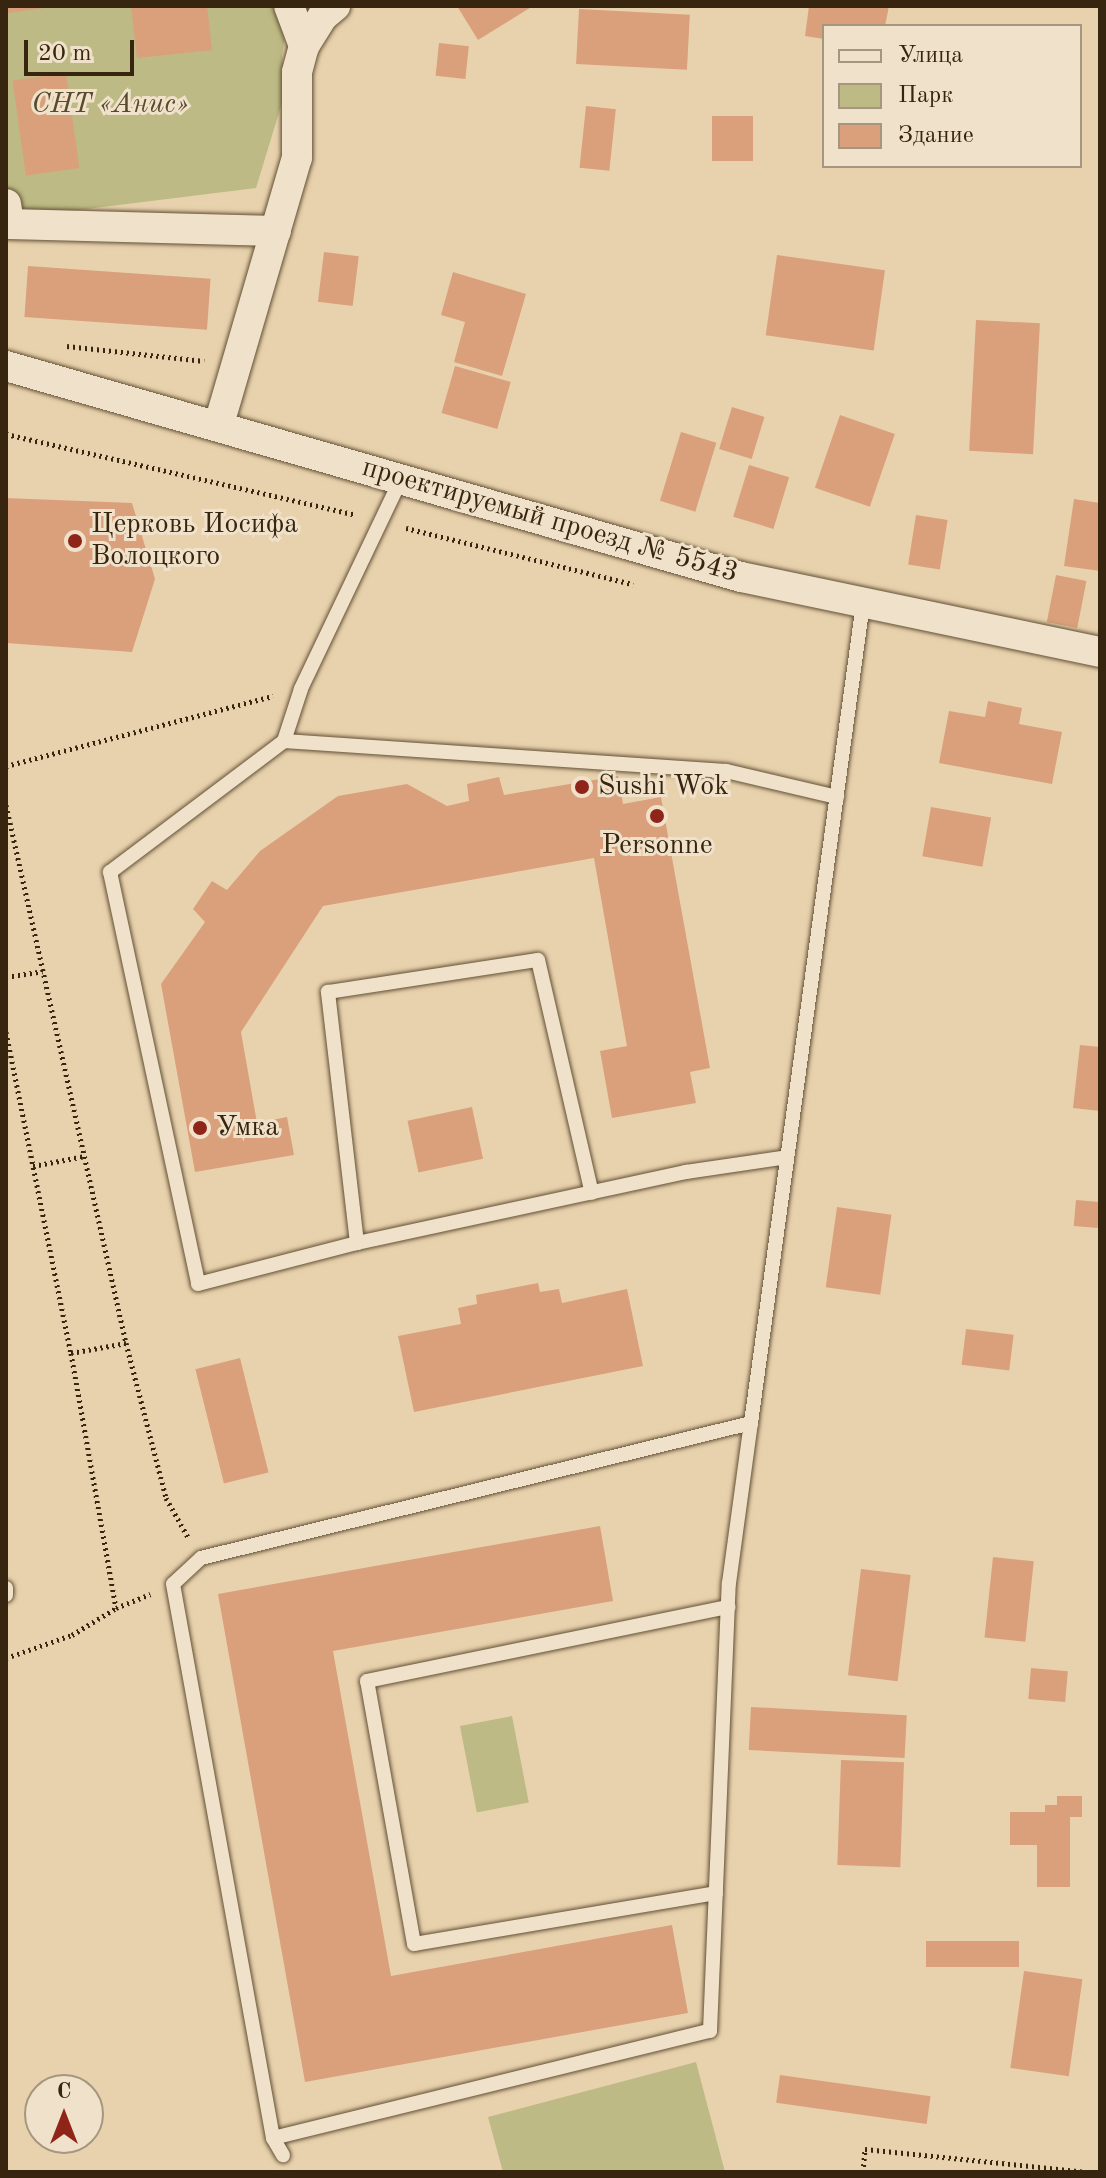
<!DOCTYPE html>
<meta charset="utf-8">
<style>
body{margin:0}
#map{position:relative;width:1106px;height:2178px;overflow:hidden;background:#e8d2ad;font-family:"Old Standard TT",serif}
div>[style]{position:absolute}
.green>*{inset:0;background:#bdba85;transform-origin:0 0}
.building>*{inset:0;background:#daa07b;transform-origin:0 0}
.path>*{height:5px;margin-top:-2.5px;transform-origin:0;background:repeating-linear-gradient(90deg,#37250f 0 2px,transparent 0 6px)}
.roads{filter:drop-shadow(0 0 2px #635036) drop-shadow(0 0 2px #635036)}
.lane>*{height:14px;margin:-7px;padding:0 7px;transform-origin:7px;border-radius:7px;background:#f0e2ca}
.street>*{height:30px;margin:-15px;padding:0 15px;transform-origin:15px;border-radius:15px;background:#f0e2ca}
.dots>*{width:22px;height:22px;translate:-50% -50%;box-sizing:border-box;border:4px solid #f0e2ca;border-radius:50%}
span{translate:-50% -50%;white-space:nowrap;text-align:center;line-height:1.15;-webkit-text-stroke:6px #f0e2ca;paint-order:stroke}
.park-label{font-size:28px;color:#584a2c;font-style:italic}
.street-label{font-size:28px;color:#37250f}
.poi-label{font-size:28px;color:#37250f}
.left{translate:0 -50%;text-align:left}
.frame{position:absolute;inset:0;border:8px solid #37250f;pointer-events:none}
.legend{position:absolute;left:822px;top:24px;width:260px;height:144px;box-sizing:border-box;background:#f0e2ca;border:2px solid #a6967f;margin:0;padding:10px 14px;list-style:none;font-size:24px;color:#37250f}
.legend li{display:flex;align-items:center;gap:16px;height:40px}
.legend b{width:40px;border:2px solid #a6967f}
.north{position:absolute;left:24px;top:2074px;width:80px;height:80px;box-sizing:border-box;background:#f0e2ca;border:2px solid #a6967f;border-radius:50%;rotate:0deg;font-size:22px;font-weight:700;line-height:32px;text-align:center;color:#37250f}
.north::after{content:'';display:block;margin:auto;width:28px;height:36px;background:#8f2418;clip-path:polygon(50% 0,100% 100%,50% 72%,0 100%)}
.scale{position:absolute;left:24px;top:40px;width:110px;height:36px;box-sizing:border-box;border:4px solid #37250f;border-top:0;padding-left:10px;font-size:24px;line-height:28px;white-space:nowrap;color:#37250f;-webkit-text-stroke:6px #f0e2ca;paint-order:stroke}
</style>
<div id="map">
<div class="green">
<i style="clip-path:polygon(6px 6px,301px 6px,285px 36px,282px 55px,285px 93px,256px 188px,6px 219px)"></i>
<i style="left:512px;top:1716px;width:88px;height:53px;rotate:79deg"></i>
<i style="clip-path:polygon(696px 2062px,725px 2172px,503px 2172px,488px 2117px)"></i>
</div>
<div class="building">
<i style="clip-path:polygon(7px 6px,43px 6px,44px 8px,8px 13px)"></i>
<i style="clip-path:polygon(131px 6px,207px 6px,212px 50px,137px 58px)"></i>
<i style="clip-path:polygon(457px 6px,533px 6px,478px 40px)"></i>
<i style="clip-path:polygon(809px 6px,889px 6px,885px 26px,824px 26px,824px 39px,805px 36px)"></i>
<i style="left:579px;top:9px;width:111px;height:55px;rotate:3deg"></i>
<i style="left:439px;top:43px;width:30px;height:33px;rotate:6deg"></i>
<i style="left:66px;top:73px;width:96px;height:54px;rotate:82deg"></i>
<i style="left:586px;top:106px;width:30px;height:62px;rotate:6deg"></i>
<i style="left:712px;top:116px;width:41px;height:45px"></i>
<i style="left:324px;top:252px;width:35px;height:50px;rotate:7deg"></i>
<i style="left:777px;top:255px;width:109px;height:81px;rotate:8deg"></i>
<i style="left:28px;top:266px;width:183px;height:51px;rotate:4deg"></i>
<i style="clip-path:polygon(453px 272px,526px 294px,502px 376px,454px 362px,465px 322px,441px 315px)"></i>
<i style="left:976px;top:320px;width:64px;height:131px;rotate:3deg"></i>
<i style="left:455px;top:366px;width:58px;height:49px;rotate:16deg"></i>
<i style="left:732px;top:407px;width:34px;height:44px;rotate:17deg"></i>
<i style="left:840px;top:415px;width:58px;height:77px;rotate:19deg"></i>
<i style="left:681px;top:432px;width:37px;height:72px;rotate:17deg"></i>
<i style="left:749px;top:465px;width:42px;height:54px;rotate:17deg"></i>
<i style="clip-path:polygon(6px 498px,132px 503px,155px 579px,132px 652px,6px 643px)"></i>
<i style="clip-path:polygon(1074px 499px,1100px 503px,1100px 571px,1064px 566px)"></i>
<i style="left:916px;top:515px;width:32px;height:50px;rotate:9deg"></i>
<i style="left:1056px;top:575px;width:31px;height:48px;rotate:11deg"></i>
<i style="clip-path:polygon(988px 701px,1022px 708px,1019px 724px,1062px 732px,1052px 784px,939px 763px,949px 711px,985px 717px)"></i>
<i style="clip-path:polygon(618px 776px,623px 804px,661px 797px,710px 1068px,690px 1072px,696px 1103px,612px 1118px,600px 1051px,627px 1046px,594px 858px,323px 906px,241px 1032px,257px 1123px,287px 1117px,294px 1155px,195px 1172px,161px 984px,205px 922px,193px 909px,212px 881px,227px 890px,260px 851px,338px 796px,407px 784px,447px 806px,469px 801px,467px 784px,499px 777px,504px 795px)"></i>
<i style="left:931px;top:807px;width:61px;height:50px;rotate:10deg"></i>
<i style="clip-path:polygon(1080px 1045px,1100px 1047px,1100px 1111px,1073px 1108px)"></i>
<i style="left:472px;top:1107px;width:53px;height:66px;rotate:78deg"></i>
<i style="left:1076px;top:1200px;width:24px;height:26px;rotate:5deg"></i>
<i style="left:837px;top:1207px;width:55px;height:81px;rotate:8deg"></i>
<i style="clip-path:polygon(538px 1283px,540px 1292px,559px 1289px,562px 1303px,627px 1289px,643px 1366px,414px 1412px,398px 1336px,461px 1324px,458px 1308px,477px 1304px,476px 1295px)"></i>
<i style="left:966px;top:1329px;width:48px;height:36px;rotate:7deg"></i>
<i style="left:240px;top:1358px;width:118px;height:46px;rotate:76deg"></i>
<i style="clip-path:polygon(600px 1526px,613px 1601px,333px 1651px,391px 1976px,672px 1925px,688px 2013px,305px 2082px,218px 1594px)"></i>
<i style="left:993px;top:1557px;width:41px;height:81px;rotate:6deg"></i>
<i style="left:861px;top:1569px;width:50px;height:107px;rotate:7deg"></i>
<i style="left:1031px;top:1668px;width:37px;height:31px;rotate:5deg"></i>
<i style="left:751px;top:1707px;width:156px;height:43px;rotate:3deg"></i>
<i style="left:841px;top:1760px;width:63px;height:105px;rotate:2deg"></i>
<i style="clip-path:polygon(1057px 1796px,1082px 1796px,1082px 1817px,1070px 1817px,1070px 1887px,1037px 1887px,1037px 1845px,1010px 1845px,1010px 1812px,1045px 1812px,1045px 1805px,1057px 1805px)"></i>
<i style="left:926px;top:1941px;width:93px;height:26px"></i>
<i style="left:1024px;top:1971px;width:59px;height:98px;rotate:8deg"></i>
<i style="left:780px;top:2075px;width:152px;height:28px;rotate:8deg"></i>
</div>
<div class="path">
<i style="left:67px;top:346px;width:138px;rotate:6.2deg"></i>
<i style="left:6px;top:434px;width:359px;rotate:13deg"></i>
<i style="left:406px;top:528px;width:234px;rotate:13.9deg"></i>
<i style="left:6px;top:766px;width:276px;rotate:-14.7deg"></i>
<i style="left:6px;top:805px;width:551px;rotate:77.43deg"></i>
<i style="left:126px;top:1343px;width:160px;rotate:75.5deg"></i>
<i style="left:166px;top:1498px;width:45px;rotate:60.6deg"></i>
<i style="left:6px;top:977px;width:37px;rotate:-9deg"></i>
<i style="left:6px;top:1032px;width:328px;rotate:78.6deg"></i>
<i style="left:71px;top:1353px;width:259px;rotate:80deg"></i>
<i style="left:116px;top:1608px;width:37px;rotate:-22deg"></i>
<i style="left:33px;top:1166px;width:53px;rotate:-10.9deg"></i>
<i style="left:71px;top:1353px;width:56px;rotate:-10.3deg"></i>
<i style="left:6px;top:1658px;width:70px;rotate:-19.2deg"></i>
<i style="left:72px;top:1635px;width:52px;rotate:-31.5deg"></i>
<i style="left:863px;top:2172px;width:23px;rotate:-85deg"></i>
<i style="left:865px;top:2149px;width:225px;rotate:5.9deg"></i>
</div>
<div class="roads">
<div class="lane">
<i style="left:401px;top:479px;width:233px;rotate:115.5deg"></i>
<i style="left:301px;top:689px;width:55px;rotate:108.1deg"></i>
<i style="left:284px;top:741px;width:218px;rotate:143deg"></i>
<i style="left:110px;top:872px;width:421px;rotate:77.9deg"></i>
<i style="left:198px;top:1284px;width:164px;rotate:-14.5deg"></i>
<i style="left:357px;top:1243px;width:337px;rotate:-12.2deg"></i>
<i style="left:686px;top:1172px;width:102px;rotate:-8.4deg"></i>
<i style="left:284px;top:741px;width:443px;rotate:3.9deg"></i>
<i style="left:726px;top:771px;width:114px;rotate:13.2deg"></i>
<i style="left:357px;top:1243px;width:253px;rotate:-96.6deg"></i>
<i style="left:328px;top:992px;width:212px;rotate:-8.7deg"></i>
<i style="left:538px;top:960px;width:239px;rotate:77deg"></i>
<i style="left:751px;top:1423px;width:566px;rotate:166.21deg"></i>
<i style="left:201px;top:1558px;width:38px;rotate:137deg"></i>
<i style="left:173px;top:1584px;width:563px;rotate:79.77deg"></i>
<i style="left:273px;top:2138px;width:450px;rotate:-13.8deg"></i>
<i style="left:710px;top:2031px;width:448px;rotate:-87.6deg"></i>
<i style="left:729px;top:1583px;width:162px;rotate:-82.2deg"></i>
<i style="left:751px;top:1423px;width:828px;rotate:-82.22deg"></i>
<i style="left:6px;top:1588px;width:7px;rotate:90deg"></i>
<i style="left:716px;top:1893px;width:306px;rotate:170.4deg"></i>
<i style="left:414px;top:1944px;width:267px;rotate:-100.1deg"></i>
<i style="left:367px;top:1681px;width:369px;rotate:-11.6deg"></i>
<i style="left:273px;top:2138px;width:20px;rotate:60deg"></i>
</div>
<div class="street">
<i style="left:289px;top:6px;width:43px;rotate:69.4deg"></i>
<i style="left:6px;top:204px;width:20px;rotate:81deg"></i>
<i style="left:9px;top:224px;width:267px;rotate:1.5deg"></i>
<i style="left:6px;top:366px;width:765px;rotate:16.02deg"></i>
<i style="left:741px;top:577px;width:367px;rotate:11.8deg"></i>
<i style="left:219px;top:424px;width:277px;rotate:-73.7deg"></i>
<i style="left:297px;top:158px;width:86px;rotate:-90deg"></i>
<i style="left:297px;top:72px;width:27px;rotate:-75deg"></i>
<i style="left:304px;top:46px;width:36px;rotate:-58deg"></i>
<i style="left:323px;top:16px;width:16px;rotate:-40deg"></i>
</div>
</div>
<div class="dots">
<i style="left:75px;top:541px;background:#8f2418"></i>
<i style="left:582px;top:787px;background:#8f2418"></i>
<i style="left:657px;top:816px;background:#8f2418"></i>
<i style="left:200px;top:1128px;background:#8f2418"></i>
</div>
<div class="park-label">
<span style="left:110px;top:105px">СНТ «Анис»</span>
</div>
<div class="street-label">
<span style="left:550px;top:521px;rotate:16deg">проектируемый проезд № 5543</span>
</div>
<div class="poi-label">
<span class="left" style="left:91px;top:541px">Церковь Иосифа<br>Волоцкого</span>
<span class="left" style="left:598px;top:787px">Sushi Wok</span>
<span style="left:657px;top:846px">Personne</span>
<span class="left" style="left:216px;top:1128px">Умка</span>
</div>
<div class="frame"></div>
<ul class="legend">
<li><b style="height:10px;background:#f0e2ca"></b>Улица</li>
<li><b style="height:22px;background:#bdba85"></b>Парк</li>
<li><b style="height:22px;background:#daa07b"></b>Здание</li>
</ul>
<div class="north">С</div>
<div class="scale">20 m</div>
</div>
